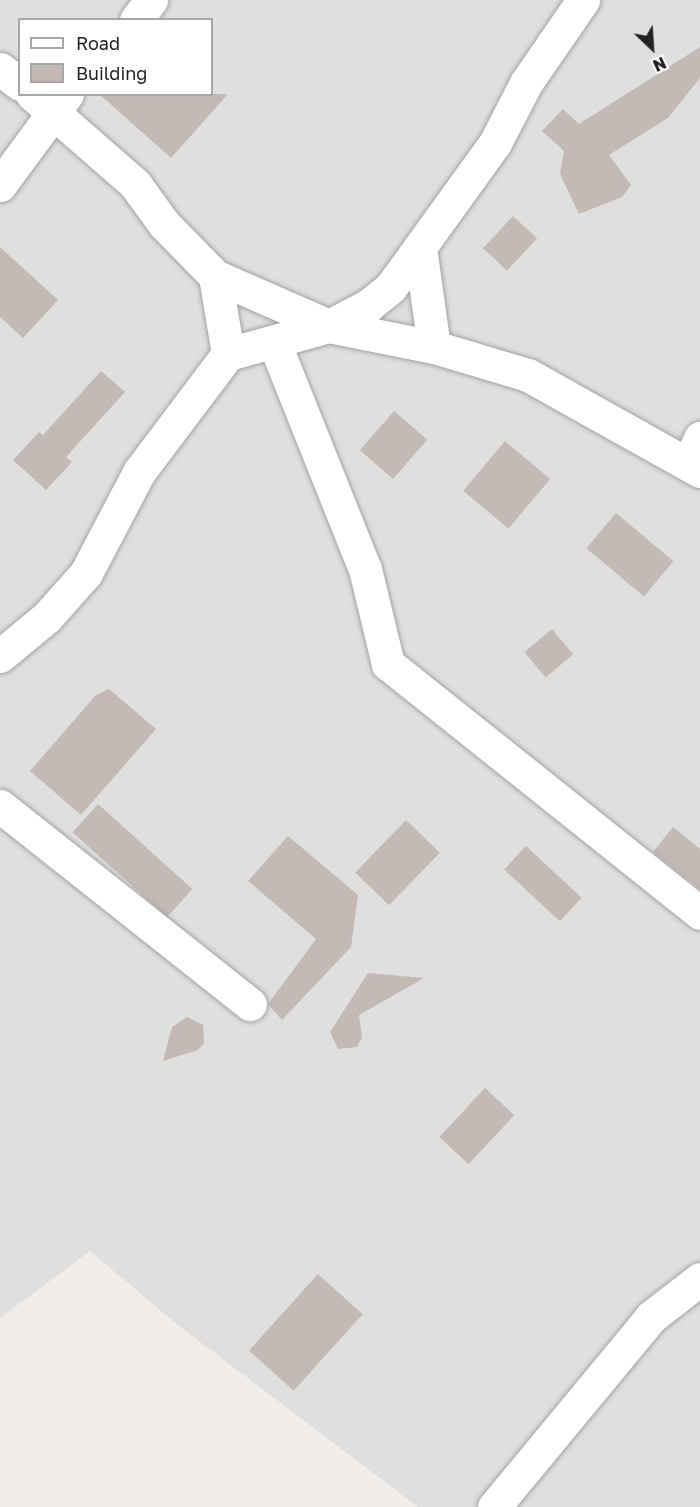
<!DOCTYPE html>
<style>
body{margin:0}
#map{position:relative;width:700px;height:1507px;overflow:hidden;background:#f2ede9;font-family:"Golos Text",sans-serif}
div>[style]{position:absolute}
.residential>*{inset:0;background:#e0dfdf}
.building>*{inset:0;background:#c3b9b5;transform-origin:0 0}
.roads{filter:drop-shadow(0 0 2px #a3a3a3) drop-shadow(0 0 2px #a3a3a3)}
.minor>*{height:33px;margin:-16.5px;padding:0 16.5px;transform-origin:16.5px;border-radius:16.5px;background:#fff}
span{translate:-50% -50%;white-space:nowrap;text-align:center;line-height:1.15;-webkit-text-stroke:4.5px #fff;paint-order:stroke}
.legend{position:absolute;left:18px;top:18px;width:195px;height:78px;box-sizing:border-box;background:#fff;border:2px solid #a7a7a7;margin:0;padding:8px 10px;list-style:none;font-size:18px;color:#222}
.legend li{display:flex;align-items:center;gap:12px;height:30px}
.legend b{width:30px;border:2px solid #a7a7a7}
.north{position:absolute;left:622px;top:18px;width:60px;height:60px;-webkit-text-stroke:4px #fff;paint-order:stroke;rotate:155deg;font-size:16px;font-weight:700;line-height:24px;text-align:center;color:#222}
.north::after{content:'';display:block;margin:auto;width:21px;height:27px;background:#222;clip-path:polygon(50% 0,100% 100%,50% 72%,0 100%)}
</style>
<div id="map">
<div class="residential">
<i style="clip-path:polygon(evenodd,0 0,700px 0,700px 1507px,418px 1507px,179px 1326px,90px 1251px,0 1318px,0 0,20px 20px,212px 20px,212px 94px,20px 94px,20px 20px)"></i>
</div>
<div class="building">
<i style="clip-path:polygon(700px 47px,700px 78px,668px 118px,609px 155px,631px 185px,622px 197px,579px 214px,560px 174px,564px 151px,542px 131px,563px 109px,579px 124px)"></i>
<i style="clip-path:polygon(99px 94px,228px 94px,171px 158px)"></i>
<i style="left:513px;top:216px;width:33px;height:44px;rotate:43deg"></i>
<i style="clip-path:polygon(0 247px,58px 300px,23px 338px,0 317px)"></i>
<i style="clip-path:polygon(101px 371px,125px 392px,66px 457px,72px 462px,46px 490px,13px 460px,39px 432px,43px 435px)"></i>
<i style="left:394px;top:411px;width:44px;height:52px;rotate:41deg"></i>
<i style="left:505px;top:441px;width:59px;height:65px;rotate:40deg"></i>
<i style="left:616px;top:513px;width:75px;height:46px;rotate:40deg"></i>
<i style="left:552px;top:629px;width:33px;height:36px;rotate:50deg"></i>
<i style="clip-path:polygon(109px 689px,156px 729px,81px 815px,30px 771px,96px 695px)"></i>
<i style="left:98px;top:804px;width:127px;height:38px;rotate:42deg"></i>
<i style="left:406px;top:820px;width:47px;height:73px;rotate:44deg"></i>
<i style="clip-path:polygon(673px 827px,700px 849px,700px 889px,653px 852px)"></i>
<i style="clip-path:polygon(288px 836px,358px 895px,351px 947px,282px 1020px,268px 1004px,316px 939px,248px 881px)"></i>
<i style="left:526px;top:846px;width:76px;height:32px;rotate:43deg"></i>
<i style="clip-path:polygon(368px 973px,424px 978px,359px 1015px,362px 1038px,357px 1047px,338px 1049px,330px 1032px)"></i>
<i style="clip-path:polygon(187px 1017px,203px 1025px,204px 1043px,198px 1050px,163px 1061px,172px 1027px)"></i>
<i style="left:485px;top:1088px;width:40px;height:67px;rotate:43deg"></i>
<i style="left:318px;top:1274px;width:60px;height:103px;rotate:42deg"></i>
</div>
<div class="roads">
<div class="minor">
<i style="left:136px;top:20px;width:25px;rotate:-53deg"></i>
<i style="left:0;top:69px;width:25px;rotate:37deg"></i>
<i style="left:32px;top:94px;width:137px;rotate:41.1deg"></i>
<i style="left:135px;top:184px;width:49px;rotate:54.1deg"></i>
<i style="left:164px;top:224px;width:73px;rotate:45.6deg"></i>
<i style="left:215px;top:276px;width:124px;rotate:23.7deg"></i>
<i style="left:329px;top:326px;width:107px;rotate:11.3deg"></i>
<i style="left:434px;top:347px;width:98px;rotate:16.6deg"></i>
<i style="left:528px;top:375px;width:197px;rotate:29.2deg"></i>
<i style="left:0;top:185px;width:113px;rotate:-53.6deg"></i>
<i style="left:274px;top:342px;width:245px;rotate:68.2deg"></i>
<i style="left:365px;top:569px;width:98px;rotate:76.4deg"></i>
<i style="left:388px;top:664px;width:399px;rotate:38.6deg"></i>
<i style="left:434px;top:347px;width:101px;rotate:-98deg"></i>
<i style="left:420px;top:247px;width:128px;rotate:-54.2deg"></i>
<i style="left:495px;top:143px;width:68px;rotate:-62.7deg"></i>
<i style="left:526px;top:83px;width:101px;rotate:-55.5deg"></i>
<i style="left:228px;top:354px;width:105px;rotate:-15.5deg"></i>
<i style="left:329px;top:326px;width:45px;rotate:-27.7deg"></i>
<i style="left:369px;top:305px;width:28px;rotate:-39deg"></i>
<i style="left:391px;top:287px;width:49px;rotate:-54.1deg"></i>
<i style="left:688px;top:464px;width:29px;rotate:-65deg"></i>
<i style="left:0;top:656px;width:61px;rotate:-39.7deg"></i>
<i style="left:47px;top:617px;width:59px;rotate:-48.4deg"></i>
<i style="left:86px;top:573px;width:114px;rotate:-62.3deg"></i>
<i style="left:139px;top:472px;width:148px;rotate:-53deg"></i>
<i style="left:228px;top:354px;width:79px;rotate:-99.5deg"></i>
<i style="left:0;top:806px;width:319px;rotate:38.4deg"></i>
<i style="left:494px;top:1507px;width:246px;rotate:-50.4deg"></i>
<i style="left:651px;top:1317px;width:62px;rotate:-37.8deg"></i>
</div>
</div>
<ul class="legend">
<li><b style="height:8px;background:#fff"></b>Road</li>
<li><b style="height:16px;background:#c3b9b5"></b>Building</li>
</ul>
<div class="north">N</div>
</div>
